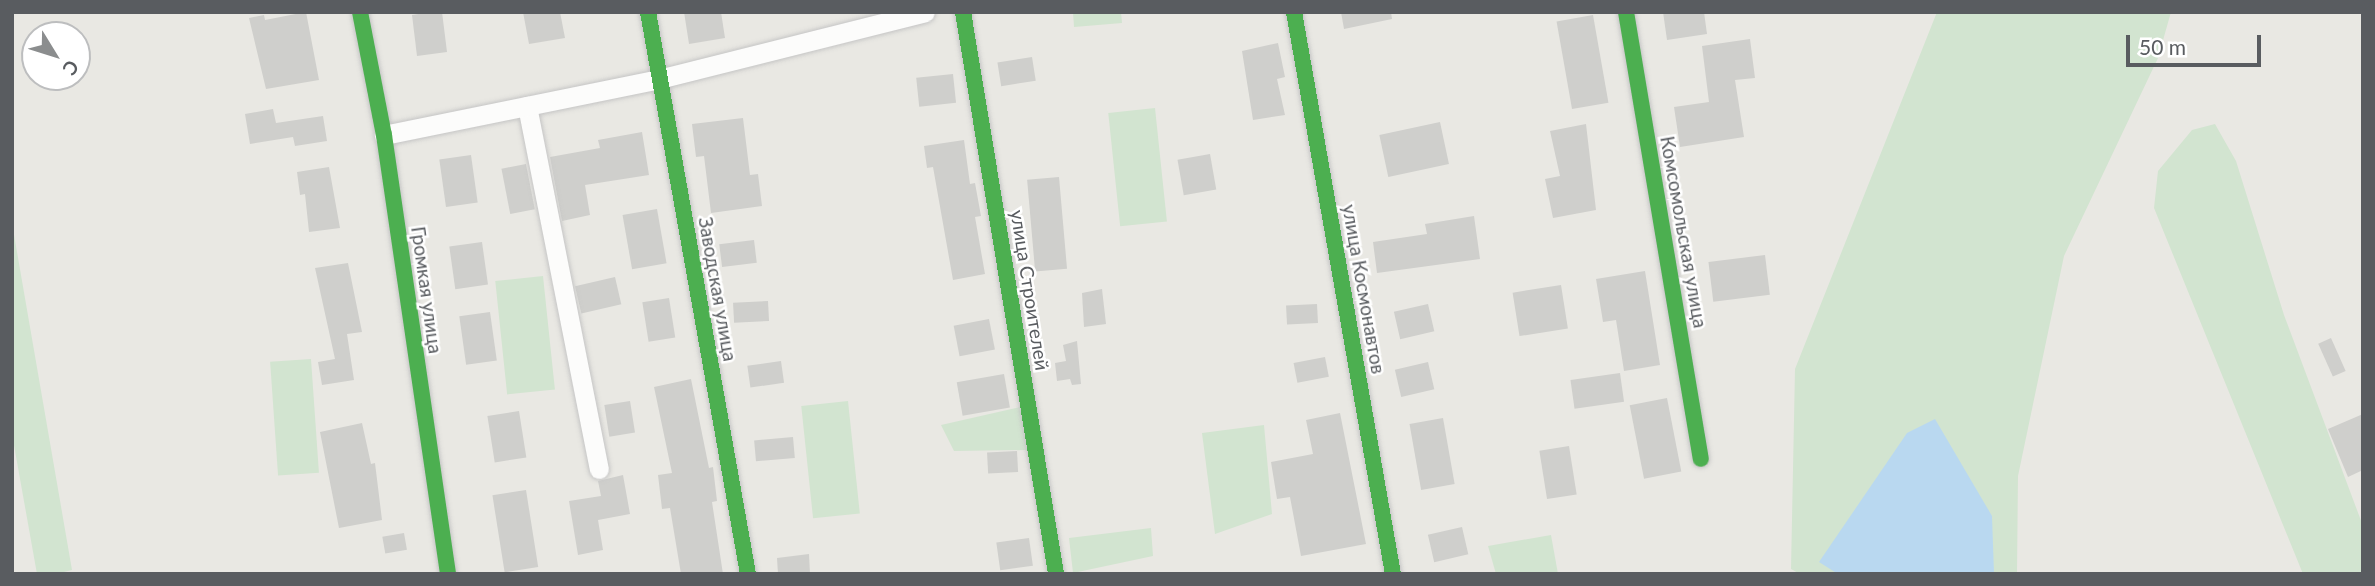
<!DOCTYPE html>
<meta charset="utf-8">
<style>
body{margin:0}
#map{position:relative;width:2375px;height:586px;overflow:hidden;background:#e9e8e3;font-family:Lato,sans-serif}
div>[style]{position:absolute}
.green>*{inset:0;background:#d2e4d0;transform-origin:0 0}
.water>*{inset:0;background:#b9d8f0}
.building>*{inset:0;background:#cfcfcc;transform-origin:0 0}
.roads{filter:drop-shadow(0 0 2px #c5c5c5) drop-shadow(0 0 2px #c5c5c5)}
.street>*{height:19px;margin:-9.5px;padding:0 9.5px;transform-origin:9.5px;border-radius:9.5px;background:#fcfcfb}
.fast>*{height:16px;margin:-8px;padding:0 8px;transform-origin:8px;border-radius:8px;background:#4caf50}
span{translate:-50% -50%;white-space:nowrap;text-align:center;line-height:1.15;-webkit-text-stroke:5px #fff;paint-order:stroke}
.street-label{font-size:19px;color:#595c60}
.frame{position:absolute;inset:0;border:14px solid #595c60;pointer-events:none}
.north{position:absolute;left:21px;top:21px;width:70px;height:70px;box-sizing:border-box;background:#fff;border:2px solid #bdbebf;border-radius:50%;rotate:128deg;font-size:19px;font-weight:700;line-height:28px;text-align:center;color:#595c60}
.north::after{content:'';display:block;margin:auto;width:24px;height:32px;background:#8b8d8e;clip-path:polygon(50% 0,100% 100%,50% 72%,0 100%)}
.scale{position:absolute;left:2126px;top:35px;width:135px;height:32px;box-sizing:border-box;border:4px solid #595c60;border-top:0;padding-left:9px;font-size:21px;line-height:24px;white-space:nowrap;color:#595c60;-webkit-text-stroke:5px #fff;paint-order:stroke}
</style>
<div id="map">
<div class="green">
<i style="clip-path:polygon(1073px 12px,1121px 12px,1122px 23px,1074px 27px)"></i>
<i style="clip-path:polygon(1937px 12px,2171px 12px,2158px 58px,2064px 256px,2018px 476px,2017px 574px,1800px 574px,1791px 569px,1795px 369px)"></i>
<i style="left:1155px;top:108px;width:114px;height:47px;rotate:84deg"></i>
<i style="clip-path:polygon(2215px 124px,2236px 161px,2284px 315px,2363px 526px,2363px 574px,2303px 574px,2154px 208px,2158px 171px,2192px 130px)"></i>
<i style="clip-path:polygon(12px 223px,72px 570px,56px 574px,37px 574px,12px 434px)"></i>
<i style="left:543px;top:276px;width:114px;height:48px;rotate:84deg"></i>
<i style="left:311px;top:359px;width:114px;height:41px;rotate:86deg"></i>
<i style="left:848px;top:401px;width:113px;height:47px;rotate:84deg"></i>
<i style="clip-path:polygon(1020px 407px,1027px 450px,954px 451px,941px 425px)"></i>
<i style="clip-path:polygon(1264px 425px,1272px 514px,1215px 534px,1202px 433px)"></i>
<i style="clip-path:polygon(1151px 528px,1153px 556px,1073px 573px,1069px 538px)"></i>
<i style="clip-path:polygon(1551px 535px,1558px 574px,1496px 574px,1488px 546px)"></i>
</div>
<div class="water">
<i style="clip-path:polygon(1935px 419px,1992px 516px,1994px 574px,1838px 574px,1819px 562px,1907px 433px)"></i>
</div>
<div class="building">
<i style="clip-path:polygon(306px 12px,319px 80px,266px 89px,249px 18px,264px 15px,265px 20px)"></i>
<i style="clip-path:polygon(431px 12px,442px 12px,447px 52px,417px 56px,412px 15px)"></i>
<i style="clip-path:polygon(523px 12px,560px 12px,565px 38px,529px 44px)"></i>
<i style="clip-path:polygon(684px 12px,721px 12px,725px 38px,689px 44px)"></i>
<i style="clip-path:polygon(1341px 12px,1391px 12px,1392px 19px,1344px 29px)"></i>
<i style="clip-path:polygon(1663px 12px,1704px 12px,1707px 34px,1667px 40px)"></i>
<i style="left:1593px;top:15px;width:89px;height:37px;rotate:80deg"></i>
<i style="clip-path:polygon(1750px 39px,1755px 78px,1735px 80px,1744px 137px,1680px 147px,1674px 107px,1709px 102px,1702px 46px)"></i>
<i style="clip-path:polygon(1278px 43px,1285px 77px,1277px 79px,1285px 115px,1253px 120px,1242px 51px)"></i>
<i style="left:1032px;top:57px;width:24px;height:35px;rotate:81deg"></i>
<i style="left:953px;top:74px;width:29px;height:37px;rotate:84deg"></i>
<i style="clip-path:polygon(273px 109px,276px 123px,323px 116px,327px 141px,295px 146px,293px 137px,250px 144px,245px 114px)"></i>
<i style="clip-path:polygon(743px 118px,750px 175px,758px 174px,762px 206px,711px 213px,704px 156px,696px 157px,692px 124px)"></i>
<i style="left:1440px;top:122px;width:43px;height:62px;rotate:78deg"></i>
<i style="clip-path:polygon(1586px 124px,1596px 210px,1553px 218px,1545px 179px,1560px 176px,1550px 131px)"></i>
<i style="clip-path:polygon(642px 132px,649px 175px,585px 185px,590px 215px,562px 221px,550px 157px,600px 148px,598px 140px)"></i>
<i style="clip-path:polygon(964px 140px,970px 184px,975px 183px,981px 216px,975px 217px,985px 274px,953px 280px,933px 167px,927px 168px,924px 146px)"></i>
<i style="left:1210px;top:154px;width:36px;height:33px;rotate:80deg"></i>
<i style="left:471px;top:155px;width:48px;height:32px;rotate:82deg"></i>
<i style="left:526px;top:164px;width:46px;height:25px;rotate:79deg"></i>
<i style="clip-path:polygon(329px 167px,340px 228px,309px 232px,305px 194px,300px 195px,297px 172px)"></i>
<i style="left:1059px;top:177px;width:92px;height:32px;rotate:85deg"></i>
<i style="left:657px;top:209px;width:55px;height:35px;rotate:80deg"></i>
<i style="clip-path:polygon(1474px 216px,1480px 259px,1377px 273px,1373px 242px,1427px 234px,1425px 224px)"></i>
<i style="left:754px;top:240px;width:23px;height:35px;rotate:83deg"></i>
<i style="left:482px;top:242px;width:43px;height:33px;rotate:82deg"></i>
<i style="left:1765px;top:255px;width:40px;height:57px;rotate:83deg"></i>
<i style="clip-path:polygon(348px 263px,362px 332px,347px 334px,354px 380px,322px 385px,318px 362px,335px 359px,315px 268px)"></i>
<i style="clip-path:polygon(1645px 271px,1660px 365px,1624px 371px,1616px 320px,1603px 322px,1596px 279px)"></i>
<i style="left:615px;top:277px;width:28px;height:41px;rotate:77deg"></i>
<i style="left:1561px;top:285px;width:44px;height:49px;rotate:81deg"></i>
<i style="clip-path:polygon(1102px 289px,1106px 324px,1084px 327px,1082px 293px)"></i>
<i style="left:669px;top:298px;width:40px;height:27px;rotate:81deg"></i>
<i style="left:768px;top:301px;width:20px;height:35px;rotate:87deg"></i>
<i style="left:1317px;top:304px;width:19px;height:31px;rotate:87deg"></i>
<i style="left:1428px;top:304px;width:28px;height:35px;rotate:77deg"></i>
<i style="left:490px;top:312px;width:49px;height:31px;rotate:82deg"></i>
<i style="left:989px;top:319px;width:31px;height:36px;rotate:79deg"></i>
<i style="left:2331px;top:338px;width:36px;height:14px;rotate:66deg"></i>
<i style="clip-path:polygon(1077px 341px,1081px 384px,1072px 385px,1070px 379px,1057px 381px,1055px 363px,1066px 361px,1063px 345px)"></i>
<i style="left:1325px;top:357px;width:20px;height:32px;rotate:79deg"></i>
<i style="left:781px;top:361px;width:22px;height:34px;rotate:82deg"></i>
<i style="left:1428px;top:362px;width:28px;height:34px;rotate:77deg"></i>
<i style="left:1620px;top:373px;width:29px;height:50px;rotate:82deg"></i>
<i style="left:1004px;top:374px;width:34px;height:48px;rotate:80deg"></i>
<i style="clip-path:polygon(691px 379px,709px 468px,713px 467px,717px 501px,712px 502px,723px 574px,681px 574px,670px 508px,662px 509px,658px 475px,672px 473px,654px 387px)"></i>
<i style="left:1667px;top:398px;width:75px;height:38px;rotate:79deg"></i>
<i style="left:630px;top:401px;width:32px;height:26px;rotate:81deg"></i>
<i style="left:519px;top:411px;width:47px;height:32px;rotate:81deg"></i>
<i style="clip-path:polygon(1340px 413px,1366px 544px,1301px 556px,1290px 497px,1277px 499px,1271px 462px,1313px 454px,1306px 420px)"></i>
<i style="clip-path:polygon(2363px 414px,2363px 470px,2348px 477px,2328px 429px)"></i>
<i style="left:1443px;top:418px;width:67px;height:34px;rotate:80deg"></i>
<i style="clip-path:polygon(362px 423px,371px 464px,375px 463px,382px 520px,339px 528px,320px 432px)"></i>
<i style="left:793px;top:437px;width:21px;height:39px;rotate:85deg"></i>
<i style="left:1569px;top:446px;width:49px;height:30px;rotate:81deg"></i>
<i style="left:1017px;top:451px;width:21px;height:30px;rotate:87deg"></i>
<i style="clip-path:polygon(623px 475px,630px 514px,598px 520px,603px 550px,578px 555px,569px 501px,601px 496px,598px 481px)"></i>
<i style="left:526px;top:490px;width:78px;height:34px;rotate:81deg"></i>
<i style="left:1462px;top:527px;width:28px;height:35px;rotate:77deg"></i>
<i style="left:404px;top:533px;width:17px;height:22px;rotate:80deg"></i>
<i style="left:1029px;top:538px;width:28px;height:33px;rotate:82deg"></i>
<i style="clip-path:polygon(809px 554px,810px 574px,778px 574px,777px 558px)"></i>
</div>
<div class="roads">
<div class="street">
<i style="left:527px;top:106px;width:370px;rotate:78.8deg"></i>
<i style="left:384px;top:135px;width:281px;rotate:-11.5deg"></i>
<i style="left:659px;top:79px;width:274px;rotate:-14.1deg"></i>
</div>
<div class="fast">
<i style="left:360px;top:12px;width:125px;rotate:79deg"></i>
<i style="left:384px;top:135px;width:444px;rotate:81.7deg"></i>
<i style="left:648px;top:12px;width:571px;rotate:79.91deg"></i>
<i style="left:963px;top:12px;width:570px;rotate:80.6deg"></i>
<i style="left:1294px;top:12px;width:571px;rotate:80.01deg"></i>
<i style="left:1626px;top:12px;width:453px;rotate:80.5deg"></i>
</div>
</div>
<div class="street-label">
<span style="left:1684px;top:232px;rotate:80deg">Комсомольская улица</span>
<span style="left:718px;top:289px;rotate:80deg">Заводская улица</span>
<span style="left:1364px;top:289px;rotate:80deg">улица Космонавтов</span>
<span style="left:427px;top:290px;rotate:82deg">Громкая улица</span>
<span style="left:1030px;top:290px;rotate:81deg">улица Строителей</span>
</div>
<div class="frame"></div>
<div class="north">С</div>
<div class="scale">50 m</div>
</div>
